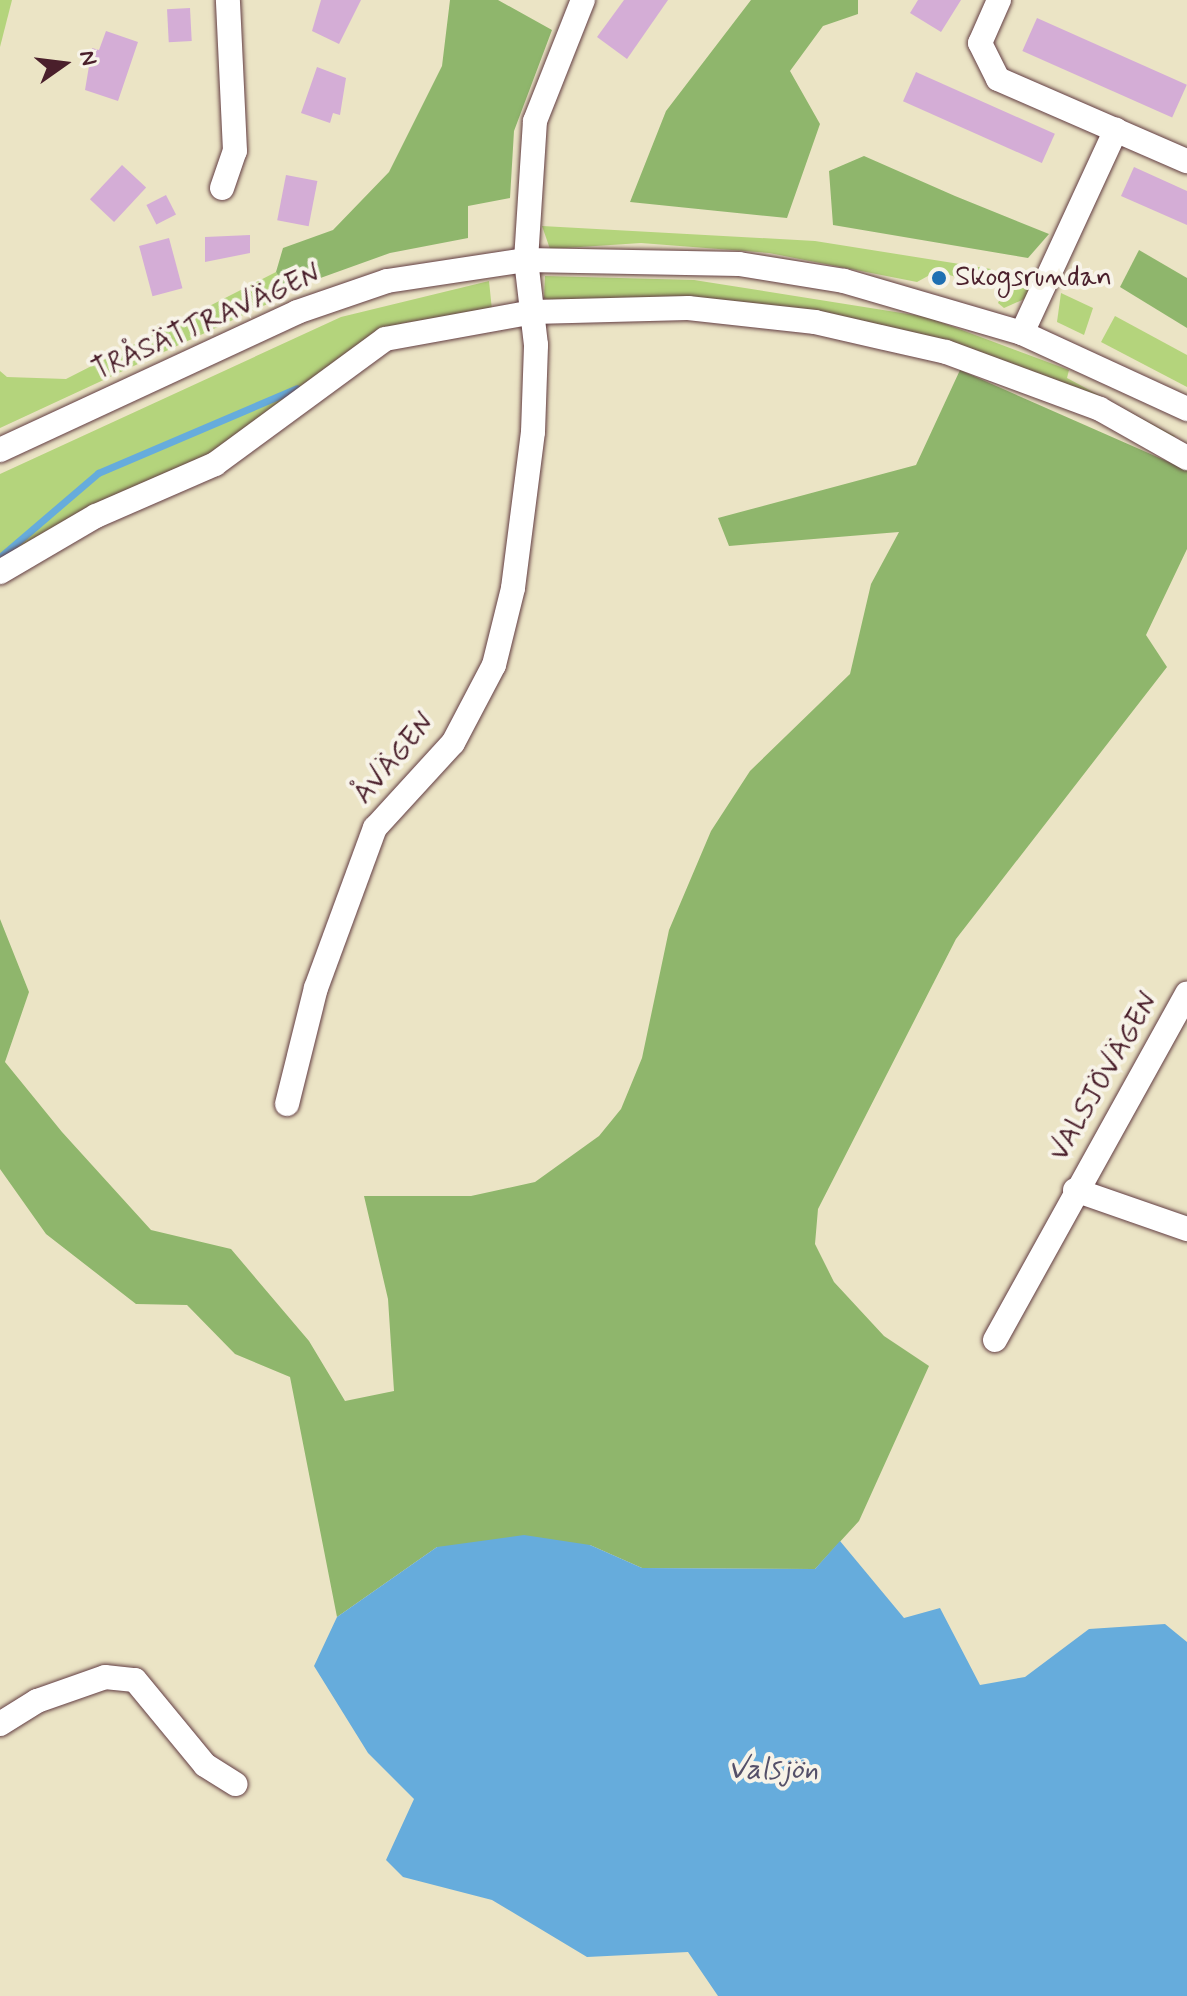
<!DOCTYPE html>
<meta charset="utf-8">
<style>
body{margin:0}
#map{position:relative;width:1187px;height:1996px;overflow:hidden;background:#ebe4c5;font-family:Mynerve,sans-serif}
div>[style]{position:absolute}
.green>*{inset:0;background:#b4d47c}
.forest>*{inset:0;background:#8fb66c}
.water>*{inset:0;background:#66acdc}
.stream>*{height:7px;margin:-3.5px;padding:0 3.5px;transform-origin:3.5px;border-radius:3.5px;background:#66acdc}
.building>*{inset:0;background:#d4add6;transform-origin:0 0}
.roads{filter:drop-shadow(0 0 2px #623d42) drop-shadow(0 0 2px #623d42)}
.street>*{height:24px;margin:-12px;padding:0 12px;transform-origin:12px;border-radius:12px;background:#fff}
.dots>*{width:22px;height:22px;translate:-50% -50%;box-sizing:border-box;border:4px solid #f7f3e8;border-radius:50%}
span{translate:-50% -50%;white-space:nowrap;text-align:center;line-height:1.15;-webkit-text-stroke:8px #f7f3e8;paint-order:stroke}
.poi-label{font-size:28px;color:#4a1f2b}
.left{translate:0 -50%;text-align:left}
.street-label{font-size:28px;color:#4a1f2b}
.water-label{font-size:30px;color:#545069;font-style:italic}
.north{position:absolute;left:24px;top:24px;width:80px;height:80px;-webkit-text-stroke:6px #f7f3e8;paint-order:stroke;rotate:76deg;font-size:22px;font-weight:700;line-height:32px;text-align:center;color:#4a1f2b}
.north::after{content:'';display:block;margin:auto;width:28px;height:36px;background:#4a1f2b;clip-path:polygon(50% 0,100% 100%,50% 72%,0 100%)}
</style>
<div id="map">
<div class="green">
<i style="clip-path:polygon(0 0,12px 0,0 47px)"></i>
<i style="clip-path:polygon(542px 226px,815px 241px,991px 269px,984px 286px,937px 271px,917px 282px,769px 253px,641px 243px,550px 249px)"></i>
<i style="clip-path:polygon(276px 272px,289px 294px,0 428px,0 371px,7px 377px,66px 379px)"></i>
<i style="clip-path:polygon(1011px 274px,1037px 283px,1029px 297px,1004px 308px,998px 303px)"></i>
<i style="clip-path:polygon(545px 276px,694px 280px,927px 317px,1069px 370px,1067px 378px,1175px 436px,1169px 441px,925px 338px,555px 302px,544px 298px)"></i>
<i style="clip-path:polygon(489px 281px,492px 310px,403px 323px,349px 351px,240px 438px,0 567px,0 474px,341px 317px)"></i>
<i style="clip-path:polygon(1061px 293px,1093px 308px,1084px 335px,1057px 322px)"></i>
<i style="clip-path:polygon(1115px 316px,1187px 355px,1187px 387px,1101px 342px)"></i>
</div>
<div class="forest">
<i style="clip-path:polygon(450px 0,498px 0,552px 30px,514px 131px,510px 198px,468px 206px,468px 238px,390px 253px,287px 290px,276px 272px,283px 248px,333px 230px,389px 172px,442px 66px)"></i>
<i style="clip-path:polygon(751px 0,858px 0,858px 14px,823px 26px,790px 71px,820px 124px,787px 218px,630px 202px,666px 111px)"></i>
<i style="clip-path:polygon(864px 156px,955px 196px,1049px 234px,1028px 258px,833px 225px,829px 171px)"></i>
<i style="clip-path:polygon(1139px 250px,1187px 278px,1187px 328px,1120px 287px)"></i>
<i style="clip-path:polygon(960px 370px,1187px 470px,1187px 549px,1146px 635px,1167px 667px,956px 939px,818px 1209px,815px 1244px,834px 1282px,884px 1336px,929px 1366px,859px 1521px,815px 1569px,642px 1568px,590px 1545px,437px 1547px,337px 1617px,290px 1377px,235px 1354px,187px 1305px,136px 1304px,46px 1234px,0 1169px,0 919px,29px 992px,5px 1062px,62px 1132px,151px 1230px,231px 1249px,309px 1341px,345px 1401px,394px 1391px,388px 1299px,364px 1196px,471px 1196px,535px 1182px,599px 1136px,621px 1109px,642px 1058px,669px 930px,711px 831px,750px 771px,850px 674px,871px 584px,899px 532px,729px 546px,718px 518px,916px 465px)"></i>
</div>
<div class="water">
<i style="clip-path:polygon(524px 1535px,590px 1545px,642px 1568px,815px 1569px,840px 1541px,904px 1618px,940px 1608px,980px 1685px,1025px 1677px,1089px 1629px,1165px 1624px,1187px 1642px,1187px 1996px,718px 1996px,688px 1952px,587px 1957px,492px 1900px,403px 1877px,386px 1860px,414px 1799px,368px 1753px,314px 1666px,337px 1617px,437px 1547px)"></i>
</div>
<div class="stream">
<i style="left:0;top:557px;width:129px;rotate:-40.6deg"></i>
<i style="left:98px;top:473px;width:216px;rotate:-23.1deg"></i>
</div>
<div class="building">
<i style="clip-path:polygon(321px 0,361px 0,339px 44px,312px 31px)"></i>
<i style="clip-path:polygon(624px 0,668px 0,627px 59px,597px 37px)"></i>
<i style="clip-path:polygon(918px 0,961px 0,941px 32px,910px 13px)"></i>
<i style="left:190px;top:8px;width:33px;height:23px;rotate:87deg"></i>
<i style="left:1037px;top:18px;width:164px;height:36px;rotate:24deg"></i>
<i style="clip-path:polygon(106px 31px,138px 42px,118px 101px,85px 90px,92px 48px,99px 50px)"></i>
<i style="clip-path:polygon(317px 67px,346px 78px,340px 115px,333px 113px,330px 123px,301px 113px)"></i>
<i style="left:916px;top:72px;width:152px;height:32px;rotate:24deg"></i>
<i style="left:122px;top:165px;width:33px;height:47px;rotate:43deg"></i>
<i style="clip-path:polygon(1134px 167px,1187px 191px,1187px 225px,1121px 196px)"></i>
<i style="left:286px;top:175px;width:32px;height:46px;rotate:11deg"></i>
<i style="left:166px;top:195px;width:22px;height:22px;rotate:63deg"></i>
<i style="clip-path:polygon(250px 235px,250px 253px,205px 262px,205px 237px)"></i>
<i style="left:169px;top:238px;width:52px;height:31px;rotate:75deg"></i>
</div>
<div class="roads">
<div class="street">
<i style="left:999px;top:0;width:47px;rotate:113.8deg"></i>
<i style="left:980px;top:43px;width:40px;rotate:63.4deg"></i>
<i style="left:998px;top:79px;width:206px;rotate:23.5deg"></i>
<i style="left:222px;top:188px;width:39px;rotate:-71deg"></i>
<i style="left:235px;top:151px;width:151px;rotate:-92.7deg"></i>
<i style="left:1022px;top:333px;width:224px;rotate:-65.2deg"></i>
<i style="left:0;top:450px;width:327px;rotate:-24.9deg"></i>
<i style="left:297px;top:312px;width:95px;rotate:-19deg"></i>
<i style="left:387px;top:281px;width:141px;rotate:-8.6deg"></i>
<i style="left:526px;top:260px;width:213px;rotate:1.1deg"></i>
<i style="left:739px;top:264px;width:106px;rotate:9.2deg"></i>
<i style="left:844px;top:281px;width:185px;rotate:16.3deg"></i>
<i style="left:1022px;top:333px;width:182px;rotate:24.7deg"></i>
<i style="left:0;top:572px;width:111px;rotate:-30.3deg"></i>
<i style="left:96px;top:516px;width:130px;rotate:-23.6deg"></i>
<i style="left:215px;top:464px;width:211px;rotate:-36.3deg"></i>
<i style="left:385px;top:339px;width:150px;rotate:-10.3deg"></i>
<i style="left:533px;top:312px;width:155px;rotate:-1.5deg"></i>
<i style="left:688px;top:308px;width:128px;rotate:6.3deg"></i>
<i style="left:815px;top:322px;width:134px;rotate:12.9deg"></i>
<i style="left:946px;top:352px;width:164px;rotate:20.3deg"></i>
<i style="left:1100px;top:409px;width:100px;rotate:29.4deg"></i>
<i style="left:287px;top:1104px;width:120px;rotate:-76deg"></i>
<i style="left:316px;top:988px;width:171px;rotate:-69.8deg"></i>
<i style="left:375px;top:828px;width:115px;rotate:-47.5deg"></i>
<i style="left:453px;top:743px;width:88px;rotate:-62.3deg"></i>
<i style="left:494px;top:665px;width:79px;rotate:-76.1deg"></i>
<i style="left:513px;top:588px;width:157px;rotate:-82.7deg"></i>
<i style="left:533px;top:432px;width:87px;rotate:-88deg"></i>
<i style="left:536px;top:345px;width:86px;rotate:-96.7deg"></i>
<i style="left:526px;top:260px;width:139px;rotate:-86.3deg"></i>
<i style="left:535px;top:121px;width:130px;rotate:-68.4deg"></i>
<i style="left:1075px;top:1190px;width:119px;rotate:19.2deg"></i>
<i style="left:995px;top:1340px;width:396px;rotate:-61deg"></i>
<i style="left:0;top:1724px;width:44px;rotate:-31.9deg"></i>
<i style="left:37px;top:1701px;width:72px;rotate:-19.4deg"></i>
<i style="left:105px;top:1677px;width:30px;rotate:6deg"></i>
<i style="left:135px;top:1680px;width:110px;rotate:50.5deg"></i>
<i style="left:205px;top:1765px;width:36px;rotate:32deg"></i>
</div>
</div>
<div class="dots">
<i style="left:939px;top:278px;background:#1f6fb2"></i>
</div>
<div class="poi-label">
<span class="left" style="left:955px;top:278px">Skogsrundan</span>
</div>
<div class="street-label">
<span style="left:207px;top:323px;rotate:-24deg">TRÅSÄTTRAVÄGEN</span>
<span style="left:395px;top:759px;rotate:-50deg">ÅVÄGEN</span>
<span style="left:1105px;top:1077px;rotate:-60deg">VALSJÖVÄGEN</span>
</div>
<div class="water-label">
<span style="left:773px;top:1770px">Valsjön</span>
</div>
<div class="north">N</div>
</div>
